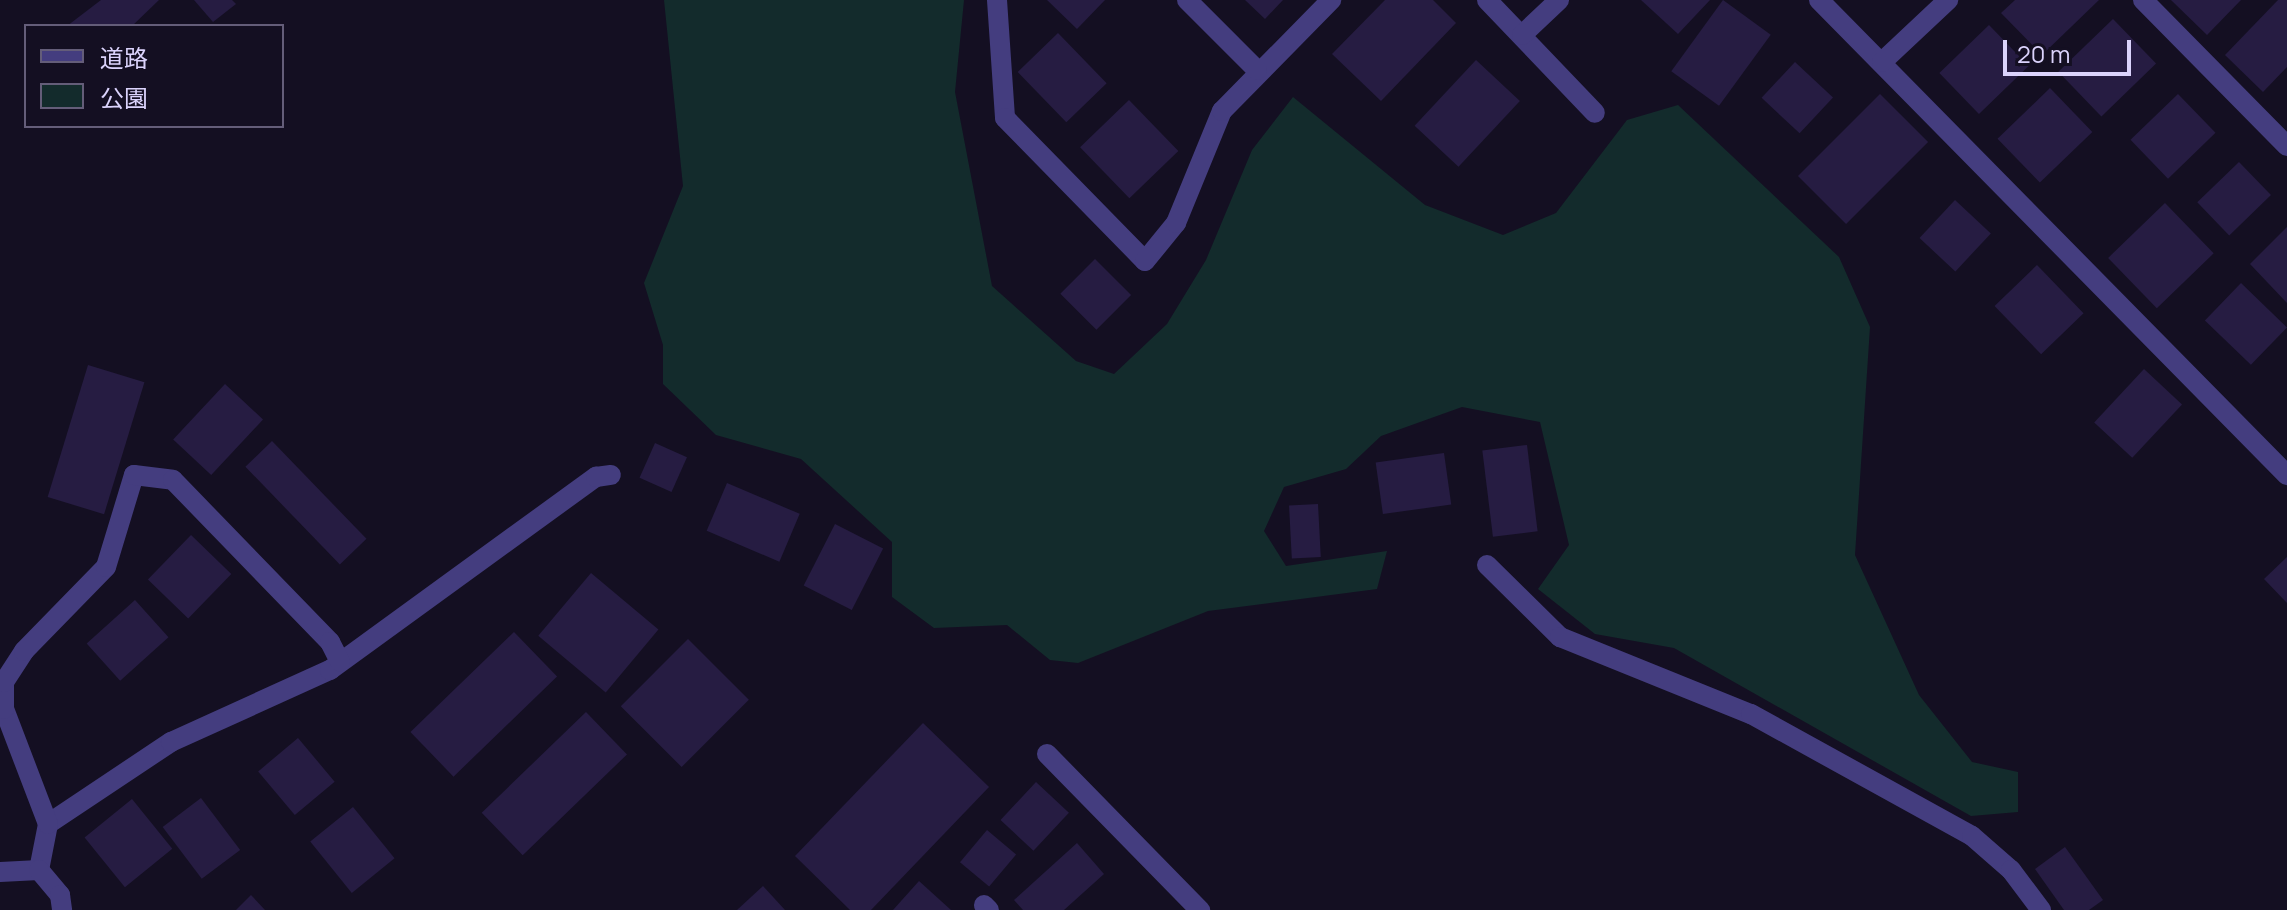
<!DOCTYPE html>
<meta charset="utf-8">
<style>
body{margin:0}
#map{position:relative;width:2287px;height:910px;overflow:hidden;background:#140f22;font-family:Manrope,"Noto Sans JP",sans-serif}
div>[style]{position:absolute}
.green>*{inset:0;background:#132b2c}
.building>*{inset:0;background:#261c42;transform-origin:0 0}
.minor>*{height:20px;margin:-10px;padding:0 10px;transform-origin:10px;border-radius:10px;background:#443d7f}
span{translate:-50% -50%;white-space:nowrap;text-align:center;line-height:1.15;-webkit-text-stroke:6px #140f22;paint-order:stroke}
.legend{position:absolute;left:24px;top:24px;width:260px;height:104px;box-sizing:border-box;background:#140f22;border:2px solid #645d79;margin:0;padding:10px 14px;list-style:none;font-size:24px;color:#dbd3fc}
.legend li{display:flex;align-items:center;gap:16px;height:40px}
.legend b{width:40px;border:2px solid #645d79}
.scale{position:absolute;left:2003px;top:40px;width:128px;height:36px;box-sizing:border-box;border:4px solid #dbd3fc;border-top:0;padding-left:10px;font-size:24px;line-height:28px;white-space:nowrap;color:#dbd3fc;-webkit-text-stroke:6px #140f22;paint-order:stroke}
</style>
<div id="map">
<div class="green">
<i style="clip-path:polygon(664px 0,964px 0,955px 92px,992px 286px,1076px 361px,1114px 374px,1167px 324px,1206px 260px,1252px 150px,1293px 97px,1425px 205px,1503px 235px,1556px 213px,1627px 120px,1678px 105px,1839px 257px,1870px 327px,1855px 555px,1919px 695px,1972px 762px,2018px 772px,2018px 812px,1971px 816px,1674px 648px,1595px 634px,1538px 589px,1569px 545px,1540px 422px,1462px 407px,1381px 436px,1346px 469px,1284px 487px,1264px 531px,1286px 566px,1387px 551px,1377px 589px,1208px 611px,1078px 663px,1050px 660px,1007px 625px,934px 628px,892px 597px,892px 542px,801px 459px,716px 435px,663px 384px,663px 345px,644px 283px,683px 186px)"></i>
</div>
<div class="building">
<i style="clip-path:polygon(101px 0,159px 0,132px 26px,67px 26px)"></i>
<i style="clip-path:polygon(194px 0,232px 0,236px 4px,213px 22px)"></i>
<i style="clip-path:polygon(1047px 0,1105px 0,1077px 29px)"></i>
<i style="clip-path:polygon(1245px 0,1283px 0,1265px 19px)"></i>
<i style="clip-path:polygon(1385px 0,1433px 0,1456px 23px,1381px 101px,1332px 54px)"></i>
<i style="clip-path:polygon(1641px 0,1710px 0,1678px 34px)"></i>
<i style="left:1723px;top:0;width:59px;height:88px;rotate:36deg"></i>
<i style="clip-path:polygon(2015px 0,2099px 0,2042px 55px,2001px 13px)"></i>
<i style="clip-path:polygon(2171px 0,2241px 0,2207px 35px)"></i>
<i style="clip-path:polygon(2278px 0,2287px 0,2287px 67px,2263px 92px,2225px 55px)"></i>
<i style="left:2113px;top:19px;width:62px;height:76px;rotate:46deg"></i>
<i style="left:1989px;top:25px;width:57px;height:69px;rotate:46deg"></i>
<i style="left:1058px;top:33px;width:70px;height:56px;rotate:46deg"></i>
<i style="left:1476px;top:60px;width:60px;height:90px;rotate:43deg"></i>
<i style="left:1795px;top:62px;width:52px;height:49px;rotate:43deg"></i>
<i style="left:2050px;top:88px;width:61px;height:73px;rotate:46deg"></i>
<i style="left:1880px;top:94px;width:68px;height:116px;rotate:45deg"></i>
<i style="left:2178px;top:94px;width:54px;height:66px;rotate:46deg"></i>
<i style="left:1129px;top:100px;width:71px;height:68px;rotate:46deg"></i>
<i style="left:2239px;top:162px;width:46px;height:58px;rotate:46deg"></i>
<i style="left:1955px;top:200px;width:49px;height:52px;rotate:43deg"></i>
<i style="left:2165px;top:203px;width:70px;height:79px;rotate:46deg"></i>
<i style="clip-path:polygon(2287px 227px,2287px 303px,2250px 264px)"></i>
<i style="left:1095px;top:259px;width:51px;height:49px;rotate:45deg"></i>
<i style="left:2037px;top:265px;width:67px;height:59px;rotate:46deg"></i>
<i style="left:2241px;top:283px;width:64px;height:52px;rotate:44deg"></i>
<i style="left:88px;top:365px;width:59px;height:138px;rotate:17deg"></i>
<i style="left:2144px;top:369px;width:52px;height:73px;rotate:43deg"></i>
<i style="left:225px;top:384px;width:52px;height:76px;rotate:43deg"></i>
<i style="left:272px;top:441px;width:136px;height:37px;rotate:46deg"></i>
<i style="left:655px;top:443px;width:35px;height:38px;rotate:24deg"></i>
<i style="left:1527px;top:445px;width:87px;height:45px;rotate:83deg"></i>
<i style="left:1444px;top:453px;width:52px;height:69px;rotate:82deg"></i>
<i style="left:727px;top:483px;width:79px;height:52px;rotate:23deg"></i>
<i style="left:1318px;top:504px;width:53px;height:29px;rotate:87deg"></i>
<i style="left:835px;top:524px;width:54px;height:69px;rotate:27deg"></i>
<i style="left:191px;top:535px;width:56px;height:62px;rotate:44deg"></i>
<i style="clip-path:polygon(2287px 557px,2287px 603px,2264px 579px)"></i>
<i style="left:591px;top:573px;width:88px;height:82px;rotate:40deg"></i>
<i style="left:135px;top:600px;width:50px;height:65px;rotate:48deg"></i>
<i style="left:514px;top:632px;width:62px;height:144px;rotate:46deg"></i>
<i style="left:688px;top:639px;width:86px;height:95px;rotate:45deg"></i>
<i style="left:586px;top:712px;width:59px;height:145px;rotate:46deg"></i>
<i style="clip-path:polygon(923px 723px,989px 787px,871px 910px,850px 910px,795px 856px)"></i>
<i style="left:298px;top:738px;width:57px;height:52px;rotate:50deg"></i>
<i style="left:1036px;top:782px;width:45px;height:52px;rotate:43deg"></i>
<i style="left:201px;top:798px;width:65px;height:48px;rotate:53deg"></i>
<i style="left:132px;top:799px;width:64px;height:61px;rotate:51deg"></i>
<i style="left:353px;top:807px;width:66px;height:55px;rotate:51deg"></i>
<i style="left:987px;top:830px;width:38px;height:42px;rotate:40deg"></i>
<i style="clip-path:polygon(1077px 843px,1104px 874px,1064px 910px,1023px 910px,1014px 900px)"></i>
<i style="clip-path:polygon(2065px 847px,2103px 900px,2089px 910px,2064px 910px,2035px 869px)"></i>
<i style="clip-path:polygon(919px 881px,951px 910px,893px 910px)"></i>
<i style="clip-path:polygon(763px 886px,785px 910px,737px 910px)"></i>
<i style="clip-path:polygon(251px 895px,265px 910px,236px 910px)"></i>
</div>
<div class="minor">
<i style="left:997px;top:0;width:118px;rotate:86.1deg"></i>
<i style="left:1005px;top:118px;width:200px;rotate:45.6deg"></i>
<i style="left:1145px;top:261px;width:49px;rotate:-50.8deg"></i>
<i style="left:1176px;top:223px;width:121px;rotate:-67.7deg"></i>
<i style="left:1222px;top:111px;width:156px;rotate:-45.5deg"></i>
<i style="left:1187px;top:0;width:99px;rotate:45deg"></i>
<i style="left:1487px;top:0;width:156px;rotate:46.3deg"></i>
<i style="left:1819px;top:0;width:667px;rotate:45.43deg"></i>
<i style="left:2143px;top:0;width:205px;rotate:45.4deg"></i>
<i style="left:1522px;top:35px;width:51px;rotate:-43.4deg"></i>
<i style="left:1882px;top:62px;width:91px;rotate:-43.2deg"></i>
<i style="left:1487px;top:565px;width:103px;rotate:44.6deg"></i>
<i style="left:1560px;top:637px;width:206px;rotate:22deg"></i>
<i style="left:1751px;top:714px;width:252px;rotate:28.9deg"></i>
<i style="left:1972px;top:836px;width:52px;rotate:41.1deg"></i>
<i style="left:2011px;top:870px;width:50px;rotate:53.1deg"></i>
<i style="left:1047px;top:754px;width:219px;rotate:45.6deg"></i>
<i style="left:48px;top:824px;width:148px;rotate:-33.7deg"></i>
<i style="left:171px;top:742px;width:175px;rotate:-24.4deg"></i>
<i style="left:330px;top:670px;width:329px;rotate:-36deg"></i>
<i style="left:596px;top:477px;width:15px;rotate:-8deg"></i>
<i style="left:39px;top:870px;width:47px;rotate:-78.9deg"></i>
<i style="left:48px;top:824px;width:123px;rotate:-110.9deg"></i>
<i style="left:4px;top:709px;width:27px;rotate:-90deg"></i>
<i style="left:4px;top:682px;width:37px;rotate:-57deg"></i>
<i style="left:24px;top:651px;width:117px;rotate:-45.7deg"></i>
<i style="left:106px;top:567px;width:96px;rotate:-73.1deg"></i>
<i style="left:134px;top:475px;width:39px;rotate:7deg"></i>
<i style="left:173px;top:480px;width:226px;rotate:45.9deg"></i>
<i style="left:330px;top:642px;width:22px;rotate:63deg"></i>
<i style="left:0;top:872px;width:39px;rotate:-3deg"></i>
<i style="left:39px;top:870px;width:33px;rotate:50deg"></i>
<i style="left:60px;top:895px;width:15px;rotate:82deg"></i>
<i style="left:984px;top:905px;width:7px;rotate:45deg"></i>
</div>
<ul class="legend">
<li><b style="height:10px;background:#443d7f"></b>道路</li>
<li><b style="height:22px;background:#132b2c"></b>公園</li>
</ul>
<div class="scale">20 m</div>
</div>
